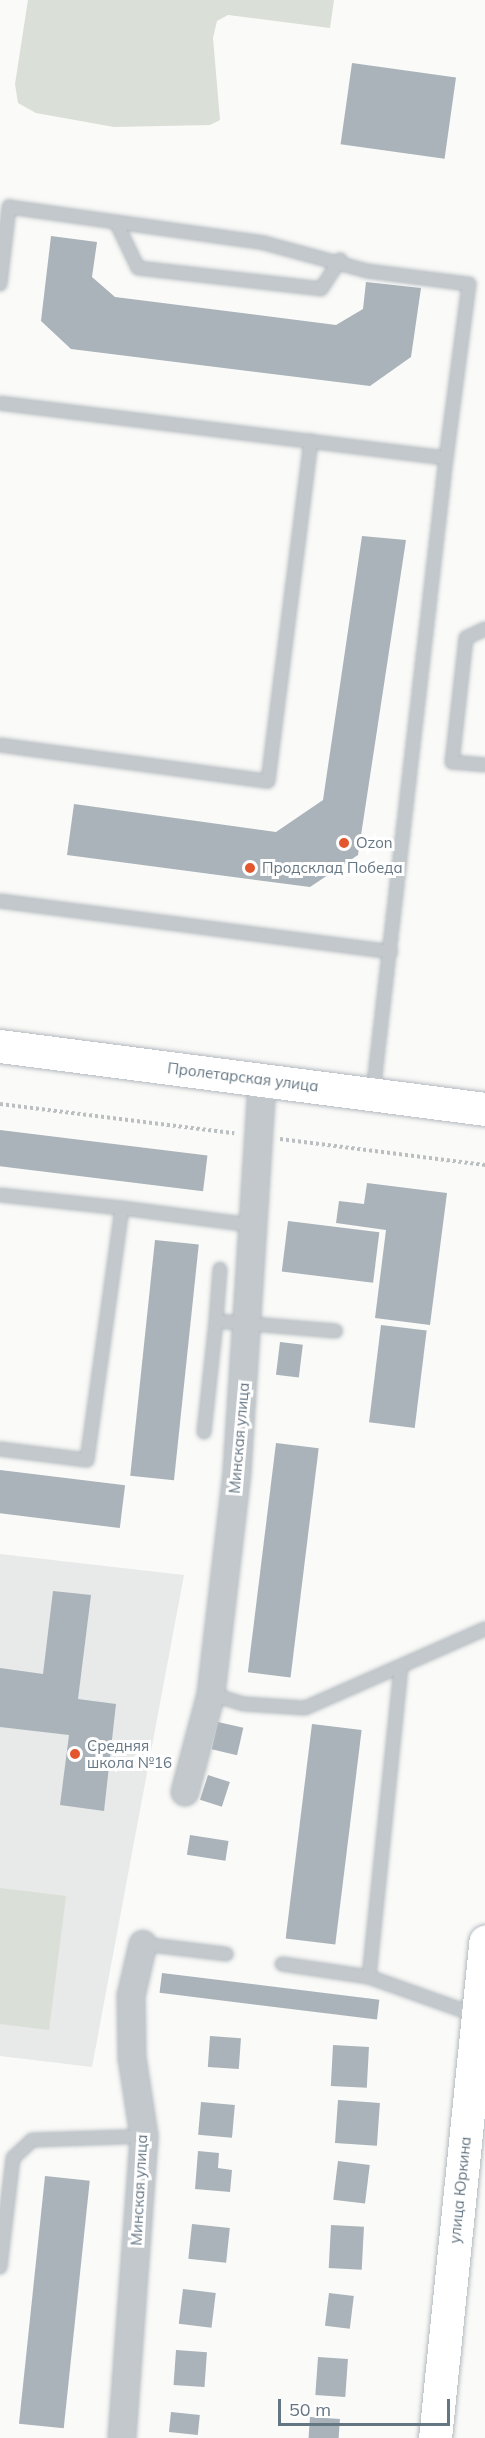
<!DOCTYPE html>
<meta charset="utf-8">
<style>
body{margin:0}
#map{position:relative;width:485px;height:2438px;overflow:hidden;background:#fafaf8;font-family:Mulish,sans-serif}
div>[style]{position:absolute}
.built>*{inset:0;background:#e8e9e9}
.green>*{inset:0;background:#dadfd7}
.building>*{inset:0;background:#aab3b9;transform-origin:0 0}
.path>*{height:4px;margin-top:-2px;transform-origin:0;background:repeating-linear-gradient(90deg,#bbbfc2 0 3px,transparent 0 6px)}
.roads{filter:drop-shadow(0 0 2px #b3babf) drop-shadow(0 0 2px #b3babf)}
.service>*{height:12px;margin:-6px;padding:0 6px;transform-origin:6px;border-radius:6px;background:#c3c8cc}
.minor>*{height:26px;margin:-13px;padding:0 13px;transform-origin:13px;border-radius:13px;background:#c3c8cc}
.secondary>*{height:33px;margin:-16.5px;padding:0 16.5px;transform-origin:16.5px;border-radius:16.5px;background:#fff}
.dots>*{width:16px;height:16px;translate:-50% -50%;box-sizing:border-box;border:3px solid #fff;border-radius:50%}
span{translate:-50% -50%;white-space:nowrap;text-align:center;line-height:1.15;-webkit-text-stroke:6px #fff;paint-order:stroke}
.poi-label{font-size:15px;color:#657683}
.left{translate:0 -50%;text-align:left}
.street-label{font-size:15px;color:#657683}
.scale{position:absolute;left:278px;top:2399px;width:172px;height:27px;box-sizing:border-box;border:3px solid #657683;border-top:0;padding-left:8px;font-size:18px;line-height:21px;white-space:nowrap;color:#657683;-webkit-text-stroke:4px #fff;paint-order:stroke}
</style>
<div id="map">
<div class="built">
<i style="clip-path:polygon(0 1554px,184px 1575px,92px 2067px,0 2056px)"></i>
</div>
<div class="green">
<i style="clip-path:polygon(28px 0,334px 0,330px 28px,228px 15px,217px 21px,213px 38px,220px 120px,210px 125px,114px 127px,36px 113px,18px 103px,15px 84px)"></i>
<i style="clip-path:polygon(0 1888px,66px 1896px,49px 2030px,0 2024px)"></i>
</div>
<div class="building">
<i style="left:352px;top:63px;width:105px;height:82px;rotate:8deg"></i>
<i style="clip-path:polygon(51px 236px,97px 242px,92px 277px,115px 297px,336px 325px,363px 309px,366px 282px,421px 288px,411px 357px,370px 386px,71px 349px,41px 321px)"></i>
<i style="clip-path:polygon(362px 536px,406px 540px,358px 855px,310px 887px,67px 855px,74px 804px,276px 832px,323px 800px)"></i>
<i style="left:0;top:1130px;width:209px;height:36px;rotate:7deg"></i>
<i style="clip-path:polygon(367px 1183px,447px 1193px,430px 1325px,375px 1318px,386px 1230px,336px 1223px,339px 1201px,364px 1204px)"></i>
<i style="left:288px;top:1221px;width:92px;height:51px;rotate:7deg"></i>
<i style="left:155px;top:1240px;width:44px;height:237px;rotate:6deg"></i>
<i style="left:381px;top:1325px;width:46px;height:98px;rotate:7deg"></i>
<i style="left:280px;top:1342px;width:23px;height:33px;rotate:7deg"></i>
<i style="left:276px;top:1443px;width:43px;height:231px;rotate:7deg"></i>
<i style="left:0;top:1470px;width:126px;height:43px;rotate:7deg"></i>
<i style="clip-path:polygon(53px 1591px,91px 1595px,78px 1699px,116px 1704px,104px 1811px,60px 1805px,69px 1735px,0 1727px,0 1668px,43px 1674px)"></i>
<i style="left:218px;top:1722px;width:26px;height:28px;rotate:13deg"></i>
<i style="left:312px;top:1724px;width:50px;height:216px;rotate:7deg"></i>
<i style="left:208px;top:1775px;width:23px;height:26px;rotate:18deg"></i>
<i style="left:190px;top:1835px;width:39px;height:20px;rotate:9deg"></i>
<i style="left:162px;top:1973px;width:219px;height:20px;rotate:7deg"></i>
<i style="left:210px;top:2036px;width:31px;height:31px;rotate:4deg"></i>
<i style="left:333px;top:2045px;width:36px;height:41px;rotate:3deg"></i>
<i style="left:338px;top:2100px;width:42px;height:43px;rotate:4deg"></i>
<i style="left:201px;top:2102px;width:34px;height:33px;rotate:5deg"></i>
<i style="clip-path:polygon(198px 2151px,219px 2153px,218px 2168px,232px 2170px,230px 2192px,195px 2189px)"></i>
<i style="left:338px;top:2161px;width:32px;height:39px;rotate:7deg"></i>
<i style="left:45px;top:2176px;width:45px;height:249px;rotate:6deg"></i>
<i style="left:192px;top:2224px;width:38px;height:35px;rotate:6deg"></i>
<i style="left:331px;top:2225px;width:33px;height:43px;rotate:3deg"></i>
<i style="left:183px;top:2289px;width:33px;height:35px;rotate:7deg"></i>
<i style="left:329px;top:2293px;width:25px;height:33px;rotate:7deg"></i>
<i style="left:176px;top:2350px;width:31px;height:35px;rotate:4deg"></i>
<i style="left:318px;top:2357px;width:30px;height:38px;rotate:4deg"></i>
<i style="left:171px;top:2412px;width:29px;height:20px;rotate:6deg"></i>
<i style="left:310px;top:2417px;width:30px;height:21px;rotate:4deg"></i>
</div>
<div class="path">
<i style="left:0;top:1104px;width:236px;rotate:7.1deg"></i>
<i style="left:280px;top:1139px;width:207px;rotate:7.2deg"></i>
</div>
<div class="roads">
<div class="service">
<i style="left:116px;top:222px;width:51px;rotate:64.4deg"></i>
<i style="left:138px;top:268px;width:184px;rotate:6.5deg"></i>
<i style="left:321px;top:289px;width:35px;rotate:-57deg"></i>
<i style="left:0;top:284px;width:78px;rotate:-83.3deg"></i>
<i style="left:9px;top:207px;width:258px;rotate:8deg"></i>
<i style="left:264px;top:243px;width:107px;rotate:15.2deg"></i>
<i style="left:367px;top:271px;width:103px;rotate:7.3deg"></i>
<i style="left:469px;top:284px;width:176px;rotate:97.5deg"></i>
<i style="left:446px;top:458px;width:449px;rotate:-173deg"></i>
<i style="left:485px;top:629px;width:21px;rotate:155deg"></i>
<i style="left:466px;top:638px;width:125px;rotate:96.4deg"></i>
<i style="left:452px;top:762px;width:33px;rotate:5deg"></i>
<i style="left:0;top:745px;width:270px;rotate:7.7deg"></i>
<i style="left:268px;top:781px;width:343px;rotate:-82.8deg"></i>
<i style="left:0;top:901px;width:394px;rotate:7.4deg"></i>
<i style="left:373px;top:1093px;width:639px;rotate:-83.44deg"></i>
<i style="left:0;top:1195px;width:123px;rotate:6.1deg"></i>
<i style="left:122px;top:1208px;width:254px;rotate:97.9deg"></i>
<i style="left:87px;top:1460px;width:88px;rotate:-172.8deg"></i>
<i style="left:122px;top:1208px;width:130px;rotate:7.5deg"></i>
<i style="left:216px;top:1321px;width:52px;rotate:-85.6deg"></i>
<i style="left:204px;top:1432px;width:112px;rotate:-83.8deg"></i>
<i style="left:216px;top:1321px;width:120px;rotate:4.8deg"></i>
<i style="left:211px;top:1694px;width:34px;rotate:17deg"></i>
<i style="left:244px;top:1704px;width:61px;rotate:3.8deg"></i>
<i style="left:305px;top:1708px;width:197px;rotate:-23.7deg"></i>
<i style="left:143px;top:1944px;width:84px;rotate:6.9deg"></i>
<i style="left:282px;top:1964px;width:88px;rotate:8.5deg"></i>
<i style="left:369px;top:1977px;width:114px;rotate:19.6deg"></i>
<i style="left:369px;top:1977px;width:311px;rotate:-84.1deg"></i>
<i style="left:0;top:2267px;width:110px;rotate:-83.2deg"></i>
<i style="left:13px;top:2158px;width:26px;rotate:-43deg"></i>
<i style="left:32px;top:2140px;width:112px;rotate:-2deg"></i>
</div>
<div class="minor">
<i style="left:185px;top:1792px;width:101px;rotate:-75.1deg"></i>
<i style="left:211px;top:1694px;width:225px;rotate:-83.3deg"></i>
<i style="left:237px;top:1471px;width:392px;rotate:-86.3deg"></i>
<i style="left:122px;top:2438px;width:303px;rotate:-85.8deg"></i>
<i style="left:144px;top:2136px;width:79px;rotate:-98.7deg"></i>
<i style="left:132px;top:2058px;width:62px;rotate:-90.9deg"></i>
<i style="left:131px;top:1996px;width:53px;rotate:-77deg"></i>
</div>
<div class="secondary">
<i style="left:0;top:1046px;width:489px;rotate:7.4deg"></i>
<i style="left:435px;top:2438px;width:499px;rotate:-84.2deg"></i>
</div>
</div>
<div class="dots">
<i style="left:344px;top:843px;background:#e4572e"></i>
<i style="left:250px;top:868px;background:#e4572e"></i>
<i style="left:75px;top:1754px;background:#e4572e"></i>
</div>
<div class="poi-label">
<span class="left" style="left:356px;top:843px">Ozon</span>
<span class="left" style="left:262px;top:868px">Продсклад Победа</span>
<span class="left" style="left:87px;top:1754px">Средняя<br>школа №16</span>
</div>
<div class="street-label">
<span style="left:243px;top:1077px;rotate:7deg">Пролетарская улица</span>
<span style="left:239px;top:1438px;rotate:-85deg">Минская улица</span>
<span style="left:139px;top:2190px;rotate:-87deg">Минская улица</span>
<span style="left:460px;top:2190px;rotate:-84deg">улица Юркина</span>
</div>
<div class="scale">50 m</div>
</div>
